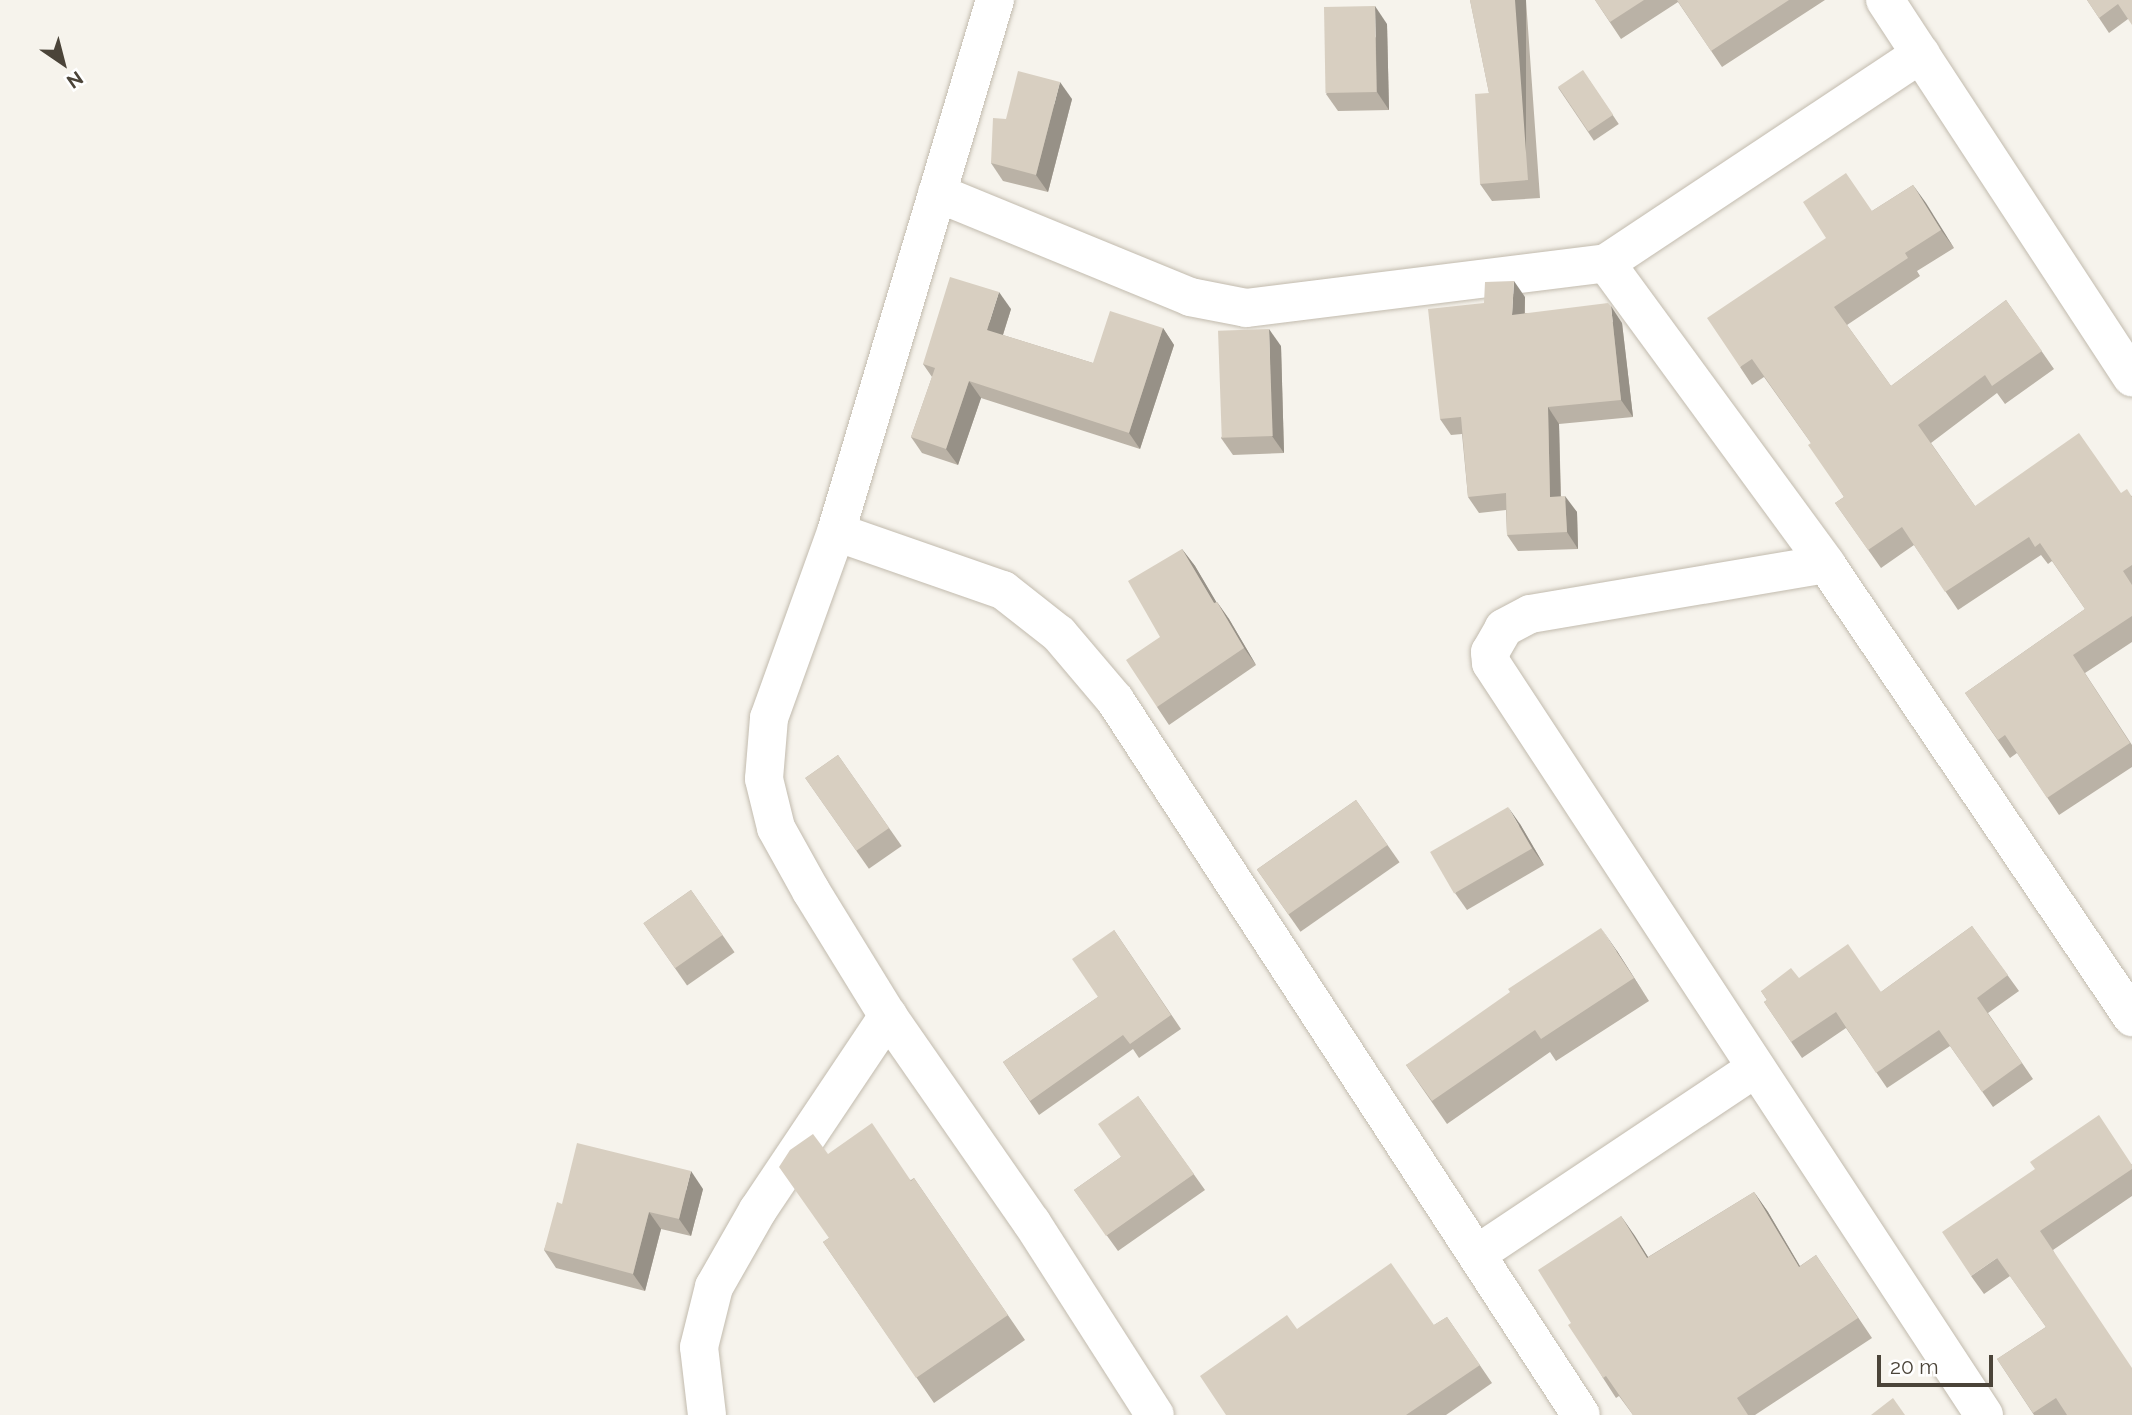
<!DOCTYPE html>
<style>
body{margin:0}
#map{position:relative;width:2132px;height:1415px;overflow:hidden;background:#f6f3ec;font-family:Raleway,sans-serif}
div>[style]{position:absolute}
.roads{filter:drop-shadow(0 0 2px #c2bbae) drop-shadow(0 0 2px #c2bbae)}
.street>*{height:38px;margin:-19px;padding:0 19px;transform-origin:19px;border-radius:19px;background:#fff}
.wall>*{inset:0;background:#bab2a6;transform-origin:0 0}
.shaded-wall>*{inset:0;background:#979187;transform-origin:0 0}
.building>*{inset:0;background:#d8cfc1;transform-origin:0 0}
span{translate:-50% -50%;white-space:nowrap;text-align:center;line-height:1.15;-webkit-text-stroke:5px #fff;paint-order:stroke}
.north{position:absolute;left:28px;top:28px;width:70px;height:70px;-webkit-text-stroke:5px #fff;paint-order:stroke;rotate:145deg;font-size:19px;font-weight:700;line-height:28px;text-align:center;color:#4b4439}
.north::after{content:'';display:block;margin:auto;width:24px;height:32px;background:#4b4439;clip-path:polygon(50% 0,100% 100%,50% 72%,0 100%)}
.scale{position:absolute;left:1877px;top:1355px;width:116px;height:32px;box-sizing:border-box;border:4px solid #4b4439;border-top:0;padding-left:9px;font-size:21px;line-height:24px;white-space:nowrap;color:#4b4439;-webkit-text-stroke:5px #fff;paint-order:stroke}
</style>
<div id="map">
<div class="roads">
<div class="street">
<i style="left:995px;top:0;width:555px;rotate:106.64deg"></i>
<i style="left:836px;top:532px;width:198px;rotate:109.8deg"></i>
<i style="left:769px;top:718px;width:61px;rotate:94.7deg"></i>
<i style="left:764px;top:779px;width:50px;rotate:76.2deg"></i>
<i style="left:776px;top:828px;width:72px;rotate:60.9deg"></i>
<i style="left:811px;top:891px;width:147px;rotate:58.4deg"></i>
<i style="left:888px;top:1016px;width:252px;rotate:55.2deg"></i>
<i style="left:1032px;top:1223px;width:228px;rotate:57.4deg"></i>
<i style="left:1885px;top:0;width:451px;rotate:56.8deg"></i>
<i style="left:937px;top:193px;width:274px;rotate:22.3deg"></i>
<i style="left:1190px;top:297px;width:57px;rotate:11.1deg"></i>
<i style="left:1246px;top:308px;width:363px;rotate:-7.1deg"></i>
<i style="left:1606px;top:263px;width:378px;rotate:-33.6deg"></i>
<i style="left:1606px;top:263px;width:373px;rotate:53.8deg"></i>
<i style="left:1826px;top:564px;width:547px;rotate:55.96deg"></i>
<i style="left:836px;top:532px;width:177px;rotate:19.2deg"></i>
<i style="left:1003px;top:590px;width:71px;rotate:38.2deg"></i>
<i style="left:1059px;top:634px;width:87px;rotate:49.7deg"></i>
<i style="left:1115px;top:700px;width:853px;rotate:56.91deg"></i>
<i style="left:1826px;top:564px;width:300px;rotate:170.4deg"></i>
<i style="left:1530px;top:614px;width:30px;rotate:152deg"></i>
<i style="left:1504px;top:628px;width:28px;rotate:120deg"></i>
<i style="left:1490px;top:652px;width:11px;rotate:85deg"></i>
<i style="left:1491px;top:663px;width:899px;rotate:56.75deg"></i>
<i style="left:1477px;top:1254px;width:335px;rotate:-33.7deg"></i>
<i style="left:707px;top:1415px;width:68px;rotate:-96.7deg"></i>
<i style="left:699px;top:1347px;width:62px;rotate:-76deg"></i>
<i style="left:714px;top:1287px;width:89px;rotate:-60.3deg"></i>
<i style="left:758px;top:1210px;width:234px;rotate:-56.2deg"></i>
</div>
</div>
<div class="wall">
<i style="clip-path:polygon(1470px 0,1526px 0,1540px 198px,1492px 201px,1480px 184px,1489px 93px)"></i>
<i style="clip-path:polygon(1595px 0,1825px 0,1722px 67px,1678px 2px,1621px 39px)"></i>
<i style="clip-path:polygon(2087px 0,2132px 0,2128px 19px,2109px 33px)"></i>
<i style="clip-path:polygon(1387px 24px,1389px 110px,1338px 111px,1326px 94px)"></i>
<i style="left:1583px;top:71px;width:64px;height:30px;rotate:56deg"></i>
<i style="clip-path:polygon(1072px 99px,1048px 192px,1003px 181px,991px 163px,1006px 119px)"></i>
<i style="clip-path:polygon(1913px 185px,1954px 248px,1917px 271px,1920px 276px,1847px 325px,1891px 386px,2006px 300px,2054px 369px,2005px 404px,1997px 393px,1931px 443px,1975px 506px,2121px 493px,2132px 496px,2132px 642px,2085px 673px,2132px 745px,2132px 767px,2059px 815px,2017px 753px,2010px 758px,1965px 693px,2085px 609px,2052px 561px,2048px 564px,2041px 555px,1958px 610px,1914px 545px,1881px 568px,1835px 503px,1844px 497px,1811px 443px,1764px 377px,1752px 385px,1740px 367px,1872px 211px)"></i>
<i style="clip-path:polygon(1525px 297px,1525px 313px,1622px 323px,1633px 417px,1559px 424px,1561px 496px,1577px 512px,1578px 549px,1518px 551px,1507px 535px,1506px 510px,1479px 513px,1468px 497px,1462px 434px,1451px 435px,1440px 419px)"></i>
<i style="clip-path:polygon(1011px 309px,1003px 335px,1093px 363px,1163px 328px,1174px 345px,1140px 449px,981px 398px,958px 465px,922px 453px,911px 437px,932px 377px,923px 364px)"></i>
<i style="clip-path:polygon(1281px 346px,1284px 453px,1233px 455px,1221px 438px)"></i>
<i style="clip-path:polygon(1182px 549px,1195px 566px,1216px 602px,1217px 602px,1229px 619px,1256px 665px,1169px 725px,1157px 707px,1160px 637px)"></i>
<i style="left:838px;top:755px;width:111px;height:40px;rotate:55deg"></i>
<i style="left:1356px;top:800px;width:76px;height:121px;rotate:55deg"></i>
<i style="clip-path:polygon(1520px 824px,1544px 865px,1467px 910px,1455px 893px)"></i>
<i style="left:691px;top:890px;width:76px;height:58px;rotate:55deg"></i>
<i style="clip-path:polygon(1972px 926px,2019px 991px,1988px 1013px,2033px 1079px,1993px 1107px,1950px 1046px,1887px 1088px,1846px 1028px,1802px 1058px,1764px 1002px,1767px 1000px,1761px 991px,1799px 978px,1881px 992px)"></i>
<i style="clip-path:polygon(1114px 930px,1181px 1029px,1139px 1058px,1133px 1049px,1039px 1115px,1003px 1062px,1098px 997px)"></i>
<i style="clip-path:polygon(1617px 951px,1649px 1001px,1556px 1061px,1550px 1052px,1447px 1124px,1406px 1065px)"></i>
<i style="clip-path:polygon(1138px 1096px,1205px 1190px,1118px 1251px,1074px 1190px,1121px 1157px)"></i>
<i style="clip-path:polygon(828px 1154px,911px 1180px,914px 1178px,1025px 1340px,934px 1403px,823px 1242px,829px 1238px)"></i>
<i style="clip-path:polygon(2132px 1164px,2132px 1196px,2053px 1250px,2132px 1415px,2034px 1415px,1997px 1359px,2046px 1327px,2010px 1276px,1984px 1294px,1971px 1276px)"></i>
<i style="clip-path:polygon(703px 1189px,691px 1236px,661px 1229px,645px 1291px,556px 1268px,544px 1250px,562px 1204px)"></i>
<i style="clip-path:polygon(1754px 1192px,1768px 1212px,1800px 1266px,1816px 1255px,1872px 1338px,1755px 1415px,1633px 1415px,1619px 1396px,1616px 1398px,1603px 1378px,1571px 1323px,1621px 1216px,1648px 1257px)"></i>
<i style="clip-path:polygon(1447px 1317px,1492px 1383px,1446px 1415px,1226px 1415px,1297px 1329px,1434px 1325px)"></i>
</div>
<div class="shaded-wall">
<i style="left:1515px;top:0;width:11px;height:180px"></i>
<i style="clip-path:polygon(1375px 6px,1387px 24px,1389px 110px,1377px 92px)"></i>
<i style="clip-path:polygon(1060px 82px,1072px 99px,1048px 192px,1036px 175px)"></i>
<i style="clip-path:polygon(1913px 185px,1926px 203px,1954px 248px,1941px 230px)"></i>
<i style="clip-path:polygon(1514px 281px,1525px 297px,1524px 331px,1512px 315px)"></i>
<i style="clip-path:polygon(999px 292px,1011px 309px,999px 347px,987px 330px)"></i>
<i style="clip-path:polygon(1611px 306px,1622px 323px,1633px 417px,1621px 400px)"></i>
<i style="clip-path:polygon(1163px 328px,1174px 345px,1140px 449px,1129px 433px)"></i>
<i style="clip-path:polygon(1269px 329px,1281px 346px,1284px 453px,1272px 436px)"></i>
<i style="clip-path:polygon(969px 381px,981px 398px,958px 465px,946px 449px)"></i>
<i style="clip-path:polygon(1548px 407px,1559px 424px,1561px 513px,1550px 497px)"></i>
<i style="clip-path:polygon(1565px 496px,1577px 512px,1578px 549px,1567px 532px)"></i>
<i style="clip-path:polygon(1182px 549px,1195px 566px,1227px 620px,1214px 603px)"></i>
<i style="clip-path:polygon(1217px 602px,1229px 619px,1256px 665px,1244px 648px)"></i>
<i style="clip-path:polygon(1508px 807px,1520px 824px,1544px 865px,1532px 848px)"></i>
<i style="clip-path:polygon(1601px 928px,1617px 951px,1649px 1001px,1634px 978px)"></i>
<i style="clip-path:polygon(691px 1171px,703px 1189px,691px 1236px,679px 1219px)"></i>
<i style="clip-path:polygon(1754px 1192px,1768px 1212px,1812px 1287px,1799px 1267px)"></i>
<i style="clip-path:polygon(649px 1212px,661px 1229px,645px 1291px,633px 1274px)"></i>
<i style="clip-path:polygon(1621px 1216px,1635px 1236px,1661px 1278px,1647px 1258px)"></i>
</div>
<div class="building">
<i style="clip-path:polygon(1470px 0,1515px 0,1528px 180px,1480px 184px,1475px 94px,1489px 93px)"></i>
<i style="clip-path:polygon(1595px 0,1644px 0,1610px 22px)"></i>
<i style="clip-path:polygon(1677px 0,1789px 0,1711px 51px)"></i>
<i style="clip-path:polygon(2087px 0,2132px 0,2132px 25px,2118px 4px,2099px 18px)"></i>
<i style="left:1375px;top:6px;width:86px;height:51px;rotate:89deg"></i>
<i style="left:1583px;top:70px;width:54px;height:30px;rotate:56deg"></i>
<i style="clip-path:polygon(1018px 71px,1060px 82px,1036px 175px,991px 163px,993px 118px,1006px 119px)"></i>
<i style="clip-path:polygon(1846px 173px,1872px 211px,1913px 185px,1941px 230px,1905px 253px,1908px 258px,1834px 307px,1891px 386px,2006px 300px,2042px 351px,1992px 386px,1985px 375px,1918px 425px,1975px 506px,2079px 433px,2121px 493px,2127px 489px,2132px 497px,2132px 565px,2123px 571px,2132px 585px,2132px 616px,2073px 655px,2130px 743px,2047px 798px,2005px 735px,1998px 740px,1965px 693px,2085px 609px,2040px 543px,2035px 547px,2029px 537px,1945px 592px,1902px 527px,1868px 550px,1835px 503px,1844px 497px,1808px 445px,1811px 443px,1752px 359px,1740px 367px,1707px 318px,1826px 238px,1803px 202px)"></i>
<i style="clip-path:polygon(950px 277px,999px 292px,987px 330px,1093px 363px,1110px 311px,1163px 328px,1129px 433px,969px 381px,946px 449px,911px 437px,935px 368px,923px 364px)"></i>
<i style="clip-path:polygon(1514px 281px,1512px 315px,1608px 303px,1611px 306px,1621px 400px,1548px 407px,1550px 497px,1565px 496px,1567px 532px,1507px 535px,1506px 493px,1468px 497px,1461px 417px,1440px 419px,1428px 309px,1484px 303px,1485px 282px)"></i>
<i style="left:1269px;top:329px;width:107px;height:51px;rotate:88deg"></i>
<i style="clip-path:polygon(1182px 549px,1214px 603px,1217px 602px,1244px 648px,1157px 707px,1126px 660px,1160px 637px,1128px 581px)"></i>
<i style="left:838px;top:755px;width:89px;height:40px;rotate:55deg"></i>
<i style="left:1356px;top:800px;width:55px;height:121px;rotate:55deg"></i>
<i style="left:1508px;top:807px;width:48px;height:90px;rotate:60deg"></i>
<i style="left:691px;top:890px;width:55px;height:58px;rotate:55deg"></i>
<i style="clip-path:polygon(1972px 926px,2008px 975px,1977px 998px,2022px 1063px,1982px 1092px,1939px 1030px,1876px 1073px,1836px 1012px,1791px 1042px,1764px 1002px,1767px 1000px,1761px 991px,1791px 968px,1799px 978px,1848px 944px,1881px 992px)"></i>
<i style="clip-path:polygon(1601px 928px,1634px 978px,1541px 1039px,1535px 1030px,1432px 1101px,1406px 1065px,1510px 992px,1508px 989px)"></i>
<i style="clip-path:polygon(1114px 930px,1171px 1015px,1130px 1044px,1123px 1035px,1030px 1101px,1003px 1062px,1098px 997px,1072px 959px)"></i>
<i style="clip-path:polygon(1138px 1096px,1194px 1174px,1106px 1236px,1074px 1190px,1121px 1157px,1098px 1124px)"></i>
<i style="clip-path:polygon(2099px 1115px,2132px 1165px,2132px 1169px,2040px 1231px,2132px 1368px,2132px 1415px,2067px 1415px,2056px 1398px,2033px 1413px,1997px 1359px,2046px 1327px,1997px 1258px,1971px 1276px,1942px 1232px,2035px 1169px,2030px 1162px)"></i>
<i style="clip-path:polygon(872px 1123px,911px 1181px,914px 1178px,1008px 1315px,916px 1378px,823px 1242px,829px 1238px,779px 1167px,790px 1150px,813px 1134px,828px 1154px)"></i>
<i style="clip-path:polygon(577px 1143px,691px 1171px,679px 1219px,649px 1212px,633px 1274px,544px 1250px,557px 1202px,562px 1204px)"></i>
<i style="clip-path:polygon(1754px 1192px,1799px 1267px,1816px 1255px,1858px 1318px,1737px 1398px,1748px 1415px,1633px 1415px,1606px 1376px,1603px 1378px,1568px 1325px,1571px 1323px,1538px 1270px,1621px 1216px,1647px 1258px)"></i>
<i style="clip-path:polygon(1391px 1263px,1434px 1325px,1447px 1317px,1480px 1365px,1406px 1415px,1226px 1415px,1200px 1376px,1287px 1315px,1297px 1329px)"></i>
<i style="clip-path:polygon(1893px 1398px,1905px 1415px,1871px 1415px)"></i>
</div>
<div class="north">N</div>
<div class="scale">20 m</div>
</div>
